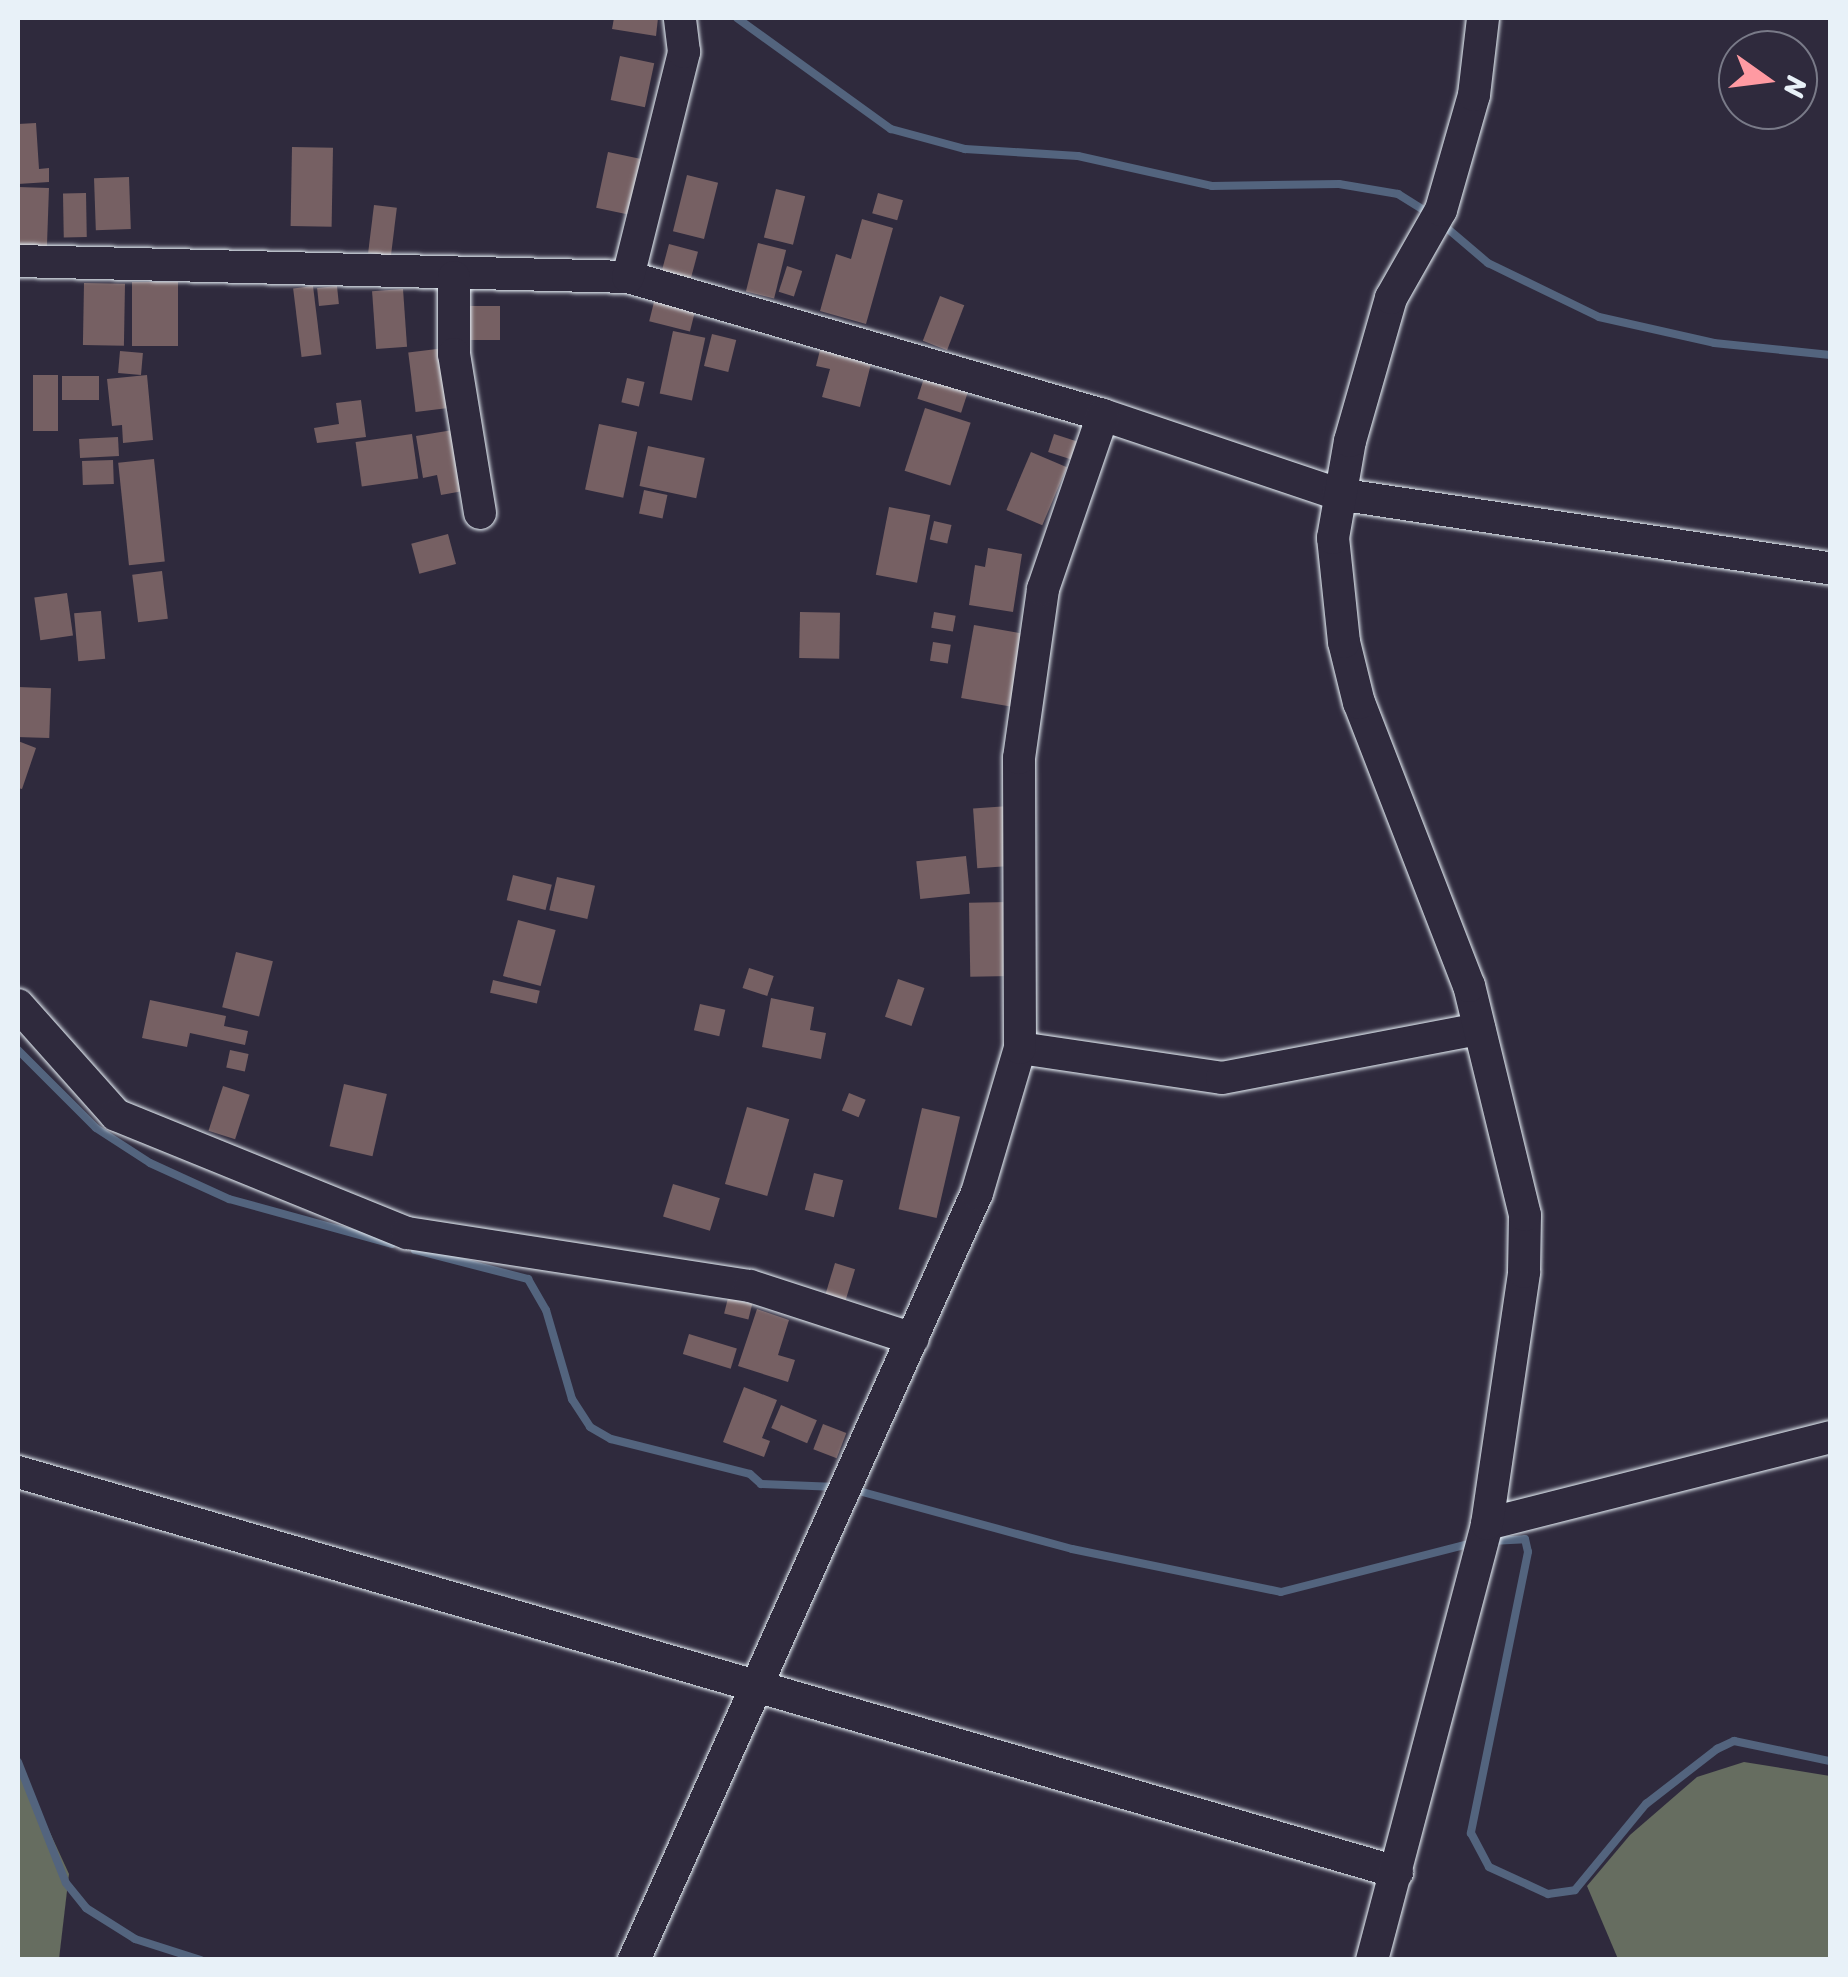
<!DOCTYPE html>
<style>
body{margin:0}
#map{position:relative;width:1848px;height:1977px;overflow:hidden;background:#2f2a3d;font-family:Sriracha,sans-serif}
div>[style]{position:absolute}
.green>*{inset:0;background:#666d60}
.stream>*{height:8px;margin:-4px;padding:0 4px;transform-origin:4px;border-radius:4px;background:#53647e}
.building>*{inset:0;background:#766063;transform-origin:0 0}
.roads{filter:drop-shadow(0 0 2px #e8f1f8) drop-shadow(0 0 2px #e8f1f8)}
.minor>*{height:32px;margin:-16px;padding:0 16px;transform-origin:16px;border-radius:16px;background:#2f2a3d}
span{translate:-50% -50%;white-space:nowrap;text-align:center;line-height:1.15;-webkit-text-stroke:9px #2f2a3d;paint-order:stroke}
.frame{position:absolute;inset:0;border:20px solid #e8f1f8;pointer-events:none}
.north{position:absolute;left:1718px;top:30px;width:100px;height:100px;box-sizing:border-box;background:#2f2a3d;border:2px solid #797a88;border-radius:50%;rotate:104deg;font-size:28px;font-weight:700;line-height:40px;text-align:center;color:#e8f1f8}
.north::after{content:'';display:block;margin:auto;width:35px;height:45px;background:#ff9aa2;clip-path:polygon(50% 0,100% 100%,50% 72%,0 100%)}
</style>
<div id="map">
<div class="green">
<i style="clip-path:polygon(1744px 1762px,1830px 1776px,1830px 1959px,1618px 1959px,1587px 1886px,1630px 1835px,1697px 1777px)"></i>
<i style="clip-path:polygon(18px 1763px,69px 1874px,59px 1959px,18px 1959px)"></i>
</div>
<div class="stream">
<i style="left:737px;top:18px;width:190px;rotate:35.8deg"></i>
<i style="left:891px;top:129px;width:77px;rotate:15.1deg"></i>
<i style="left:965px;top:149px;width:113px;rotate:3.5deg"></i>
<i style="left:1078px;top:156px;width:137px;rotate:12.6deg"></i>
<i style="left:1212px;top:186px;width:127px;rotate:-0.9deg"></i>
<i style="left:1339px;top:184px;width:60px;rotate:9.6deg"></i>
<i style="left:1398px;top:194px;width:38px;rotate:32deg"></i>
<i style="left:1441px;top:223px;width:62px;rotate:40.4deg"></i>
<i style="left:1488px;top:263px;width:123px;rotate:25.9deg"></i>
<i style="left:1599px;top:317px;width:118px;rotate:12.7deg"></i>
<i style="left:1714px;top:343px;width:117px;rotate:5.9deg"></i>
<i style="left:18px;top:1050px;width:110px;rotate:45deg"></i>
<i style="left:96px;top:1128px;width:64px;rotate:32.9deg"></i>
<i style="left:150px;top:1163px;width:87px;rotate:24.5deg"></i>
<i style="left:229px;top:1199px;width:169px;rotate:15.4deg"></i>
<i style="left:415px;top:1250px;width:117px;rotate:14.4deg"></i>
<i style="left:528px;top:1279px;width:36px;rotate:60deg"></i>
<i style="left:546px;top:1310px;width:93px;rotate:73.7deg"></i>
<i style="left:572px;top:1399px;width:33px;rotate:57deg"></i>
<i style="left:590px;top:1427px;width:24px;rotate:30deg"></i>
<i style="left:611px;top:1439px;width:143px;rotate:14.1deg"></i>
<i style="left:750px;top:1474px;width:15px;rotate:42deg"></i>
<i style="left:761px;top:1484px;width:76px;rotate:2.3deg"></i>
<i style="left:855px;top:1490px;width:225px;rotate:15.2deg"></i>
<i style="left:1072px;top:1549px;width:213px;rotate:11.6deg"></i>
<i style="left:1281px;top:1592px;width:197px;rotate:-14.4deg"></i>
<i style="left:1491px;top:1541px;width:34px;rotate:-3deg"></i>
<i style="left:1525px;top:1539px;width:13px;rotate:77deg"></i>
<i style="left:1528px;top:1552px;width:287px;rotate:101.5deg"></i>
<i style="left:1471px;top:1833px;width:38px;rotate:62deg"></i>
<i style="left:1489px;top:1867px;width:65px;rotate:24.6deg"></i>
<i style="left:1548px;top:1894px;width:27px;rotate:-8deg"></i>
<i style="left:1575px;top:1890px;width:112px;rotate:-50.5deg"></i>
<i style="left:1646px;top:1804px;width:90px;rotate:-37.8deg"></i>
<i style="left:1717px;top:1749px;width:19px;rotate:-25deg"></i>
<i style="left:1734px;top:1741px;width:98px;rotate:11.8deg"></i>
<i style="left:18px;top:1762px;width:130px;rotate:68.4deg"></i>
<i style="left:66px;top:1883px;width:32px;rotate:51deg"></i>
<i style="left:86px;top:1908px;width:58px;rotate:32.3deg"></i>
<i style="left:135px;top:1939px;width:69px;rotate:17.7deg"></i>
</div>
<div class="building">
<i style="clip-path:polygon(614px 18px,658px 18px,656px 36px,612px 29px)"></i>
<i style="left:620px;top:56px;width:35px;height:45px;rotate:12deg"></i>
<i style="clip-path:polygon(36px 123px,39px 169px,49px 168px,49px 182px,18px 184px,18px 124px)"></i>
<i style="left:292px;top:147px;width:41px;height:79px;rotate:1deg"></i>
<i style="left:608px;top:152px;width:40px;height:57px;rotate:12deg"></i>
<i style="left:687px;top:175px;width:32px;height:58px;rotate:14deg"></i>
<i style="left:129px;top:177px;width:52px;height:35px;rotate:88deg"></i>
<i style="left:18px;top:187px;width:31px;height:58px;rotate:2deg"></i>
<i style="left:776px;top:189px;width:30px;height:50px;rotate:14deg"></i>
<i style="left:86px;top:193px;width:44px;height:23px;rotate:89deg"></i>
<i style="left:878px;top:193px;width:26px;height:21px;rotate:16deg"></i>
<i style="left:374px;top:205px;width:23px;height:48px;rotate:7deg"></i>
<i style="clip-path:polygon(862px 219px,893px 228px,866px 324px,820px 311px,836px 254px,851px 259px)"></i>
<i style="left:758px;top:243px;width:29px;height:50px;rotate:14deg"></i>
<i style="left:669px;top:244px;width:30px;height:30px;rotate:15deg"></i>
<i style="left:787px;top:266px;width:16px;height:27px;rotate:18deg"></i>
<i style="left:132px;top:282px;width:46px;height:64px"></i>
<i style="left:84px;top:283px;width:41px;height:62px;rotate:1deg"></i>
<i style="left:313px;top:286px;width:69px;height:20px;rotate:83deg"></i>
<i style="left:337px;top:286px;width:18px;height:20px;rotate:84deg"></i>
<i style="left:403px;top:289px;width:58px;height:31px;rotate:86deg"></i>
<i style="left:940px;top:296px;width:26px;height:48px;rotate:21deg"></i>
<i style="left:655px;top:298px;width:42px;height:24px;rotate:14deg"></i>
<i style="left:469px;top:306px;width:31px;height:34px"></i>
<i style="left:673px;top:331px;width:33px;height:64px;rotate:12deg"></i>
<i style="left:712px;top:334px;width:25px;height:33px;rotate:14deg"></i>
<i style="clip-path:polygon(822px 342px,873px 356px,860px 407px,822px 397px,830px 369px,816px 366px)"></i>
<i style="left:445px;top:348px;width:60px;height:37px;rotate:83deg"></i>
<i style="left:120px;top:351px;width:23px;height:22px;rotate:5deg"></i>
<i style="left:926px;top:372px;width:46px;height:28px;rotate:18deg"></i>
<i style="left:33px;top:375px;width:25px;height:56px"></i>
<i style="clip-path:polygon(147px 375px,153px 440px,123px 443px,122px 425px,112px 426px,107px 379px)"></i>
<i style="left:62px;top:376px;width:37px;height:24px"></i>
<i style="left:627px;top:378px;width:18px;height:25px;rotate:13deg"></i>
<i style="clip-path:polygon(361px 400px,366px 437px,317px 443px,314px 428px,339px 424px,336px 403px)"></i>
<i style="left:925px;top:408px;width:48px;height:66px;rotate:18deg"></i>
<i style="left:599px;top:424px;width:39px;height:67px;rotate:12deg"></i>
<i style="clip-path:polygon(453px 430px,463px 491px,441px 495px,437px 475px,423px 478px,416px 436px)"></i>
<i style="left:412px;top:434px;width:45px;height:57px;rotate:82deg"></i>
<i style="left:1054px;top:434px;width:26px;height:19px;rotate:18deg"></i>
<i style="left:118px;top:437px;width:19px;height:39px;rotate:87deg"></i>
<i style="left:648px;top:446px;width:58px;height:41px;rotate:12deg"></i>
<i style="left:1031px;top:452px;width:39px;height:63px;rotate:23deg"></i>
<i style="left:154px;top:459px;width:103px;height:36px;rotate:84deg"></i>
<i style="left:113px;top:460px;width:24px;height:31px;rotate:88deg"></i>
<i style="left:644px;top:490px;width:24px;height:24px;rotate:12deg"></i>
<i style="left:889px;top:507px;width:42px;height:69px;rotate:11deg"></i>
<i style="left:934px;top:521px;width:18px;height:19px;rotate:13deg"></i>
<i style="left:448px;top:534px;width:31px;height:38px;rotate:75deg"></i>
<i style="clip-path:polygon(988px 548px,1022px 554px,1013px 612px,969px 605px,975px 565px,985px 567px)"></i>
<i style="left:162px;top:571px;width:48px;height:30px;rotate:83deg"></i>
<i style="left:67px;top:593px;width:43px;height:33px;rotate:82deg"></i>
<i style="left:101px;top:611px;width:48px;height:27px;rotate:85deg"></i>
<i style="left:800px;top:612px;width:40px;height:46px;rotate:1deg"></i>
<i style="left:934px;top:612px;width:22px;height:16px;rotate:10deg"></i>
<i style="left:974px;top:625px;width:53px;height:74px;rotate:10deg"></i>
<i style="left:933px;top:642px;width:18px;height:19px;rotate:9deg"></i>
<i style="left:18px;top:687px;width:33px;height:50px;rotate:2deg"></i>
<i style="clip-path:polygon(18px 741px,36px 748px,22px 789px,18px 788px)"></i>
<i style="left:1009px;top:806px;width:60px;height:36px;rotate:86deg"></i>
<i style="left:966px;top:856px;width:38px;height:50px;rotate:84deg"></i>
<i style="left:513px;top:875px;width:40px;height:26px;rotate:14deg"></i>
<i style="left:557px;top:877px;width:39px;height:34px;rotate:13deg"></i>
<i style="left:1010px;top:902px;width:74px;height:41px;rotate:89deg"></i>
<i style="left:518px;top:920px;width:39px;height:58px;rotate:15deg"></i>
<i style="left:236px;top:952px;width:38px;height:57px;rotate:14deg"></i>
<i style="left:749px;top:968px;width:26px;height:21px;rotate:18deg"></i>
<i style="left:898px;top:979px;width:28px;height:40px;rotate:19deg"></i>
<i style="left:493px;top:980px;width:48px;height:13px;rotate:13deg"></i>
<i style="clip-path:polygon(771px 998px,814px 1007px,810px 1030px,826px 1033px,821px 1059px,762px 1047px)"></i>
<i style="clip-path:polygon(150px 1000px,226px 1016px,224px 1026px,248px 1031px,245px 1045px,190px 1033px,187px 1047px,142px 1038px)"></i>
<i style="left:700px;top:1004px;width:26px;height:27px;rotate:13deg"></i>
<i style="left:230px;top:1050px;width:19px;height:18px;rotate:12deg"></i>
<i style="left:344px;top:1084px;width:44px;height:64px;rotate:13deg"></i>
<i style="left:223px;top:1086px;width:28px;height:47px;rotate:18deg"></i>
<i style="left:849px;top:1093px;width:18px;height:19px;rotate:22deg"></i>
<i style="left:747px;top:1107px;width:44px;height:80px;rotate:16deg"></i>
<i style="left:922px;top:1108px;width:39px;height:104px;rotate:13deg"></i>
<i style="left:814px;top:1173px;width:30px;height:38px;rotate:14deg"></i>
<i style="left:673px;top:1184px;width:49px;height:34px;rotate:17deg"></i>
<i style="left:835px;top:1263px;width:21px;height:40px;rotate:17deg"></i>
<i style="left:728px;top:1298px;width:25px;height:16px;rotate:14deg"></i>
<i style="clip-path:polygon(757px 1309px,789px 1320px,778px 1355px,795px 1360px,788px 1382px,738px 1366px)"></i>
<i style="left:689px;top:1334px;width:50px;height:21px;rotate:17deg"></i>
<i style="clip-path:polygon(744px 1387px,777px 1400px,762px 1438px,770px 1441px,764px 1457px,723px 1442px)"></i>
<i style="left:781px;top:1405px;width:39px;height:25px;rotate:23deg"></i>
<i style="left:823px;top:1424px;width:25px;height:27px;rotate:21deg"></i>
</div>
<div class="roads">
<div class="minor">
<i style="left:18px;top:261px;width:610px;rotate:1.5deg"></i>
<i style="left:628px;top:277px;width:495px;rotate:16.2deg"></i>
<i style="left:1103px;top:415px;width:248px;rotate:18.6deg"></i>
<i style="left:1338px;top:494px;width:498px;rotate:8.6deg"></i>
<i style="left:454px;top:277px;width:77px;rotate:90deg"></i>
<i style="left:454px;top:354px;width:161px;rotate:80.7deg"></i>
<i style="left:628px;top:277px;width:232px;rotate:-76deg"></i>
<i style="left:684px;top:52px;width:34px;rotate:-97deg"></i>
<i style="left:18px;top:1005px;width:147px;rotate:48.3deg"></i>
<i style="left:116px;top:1115px;width:314px;rotate:22.1deg"></i>
<i style="left:407px;top:1233px;width:347px;rotate:8.8deg"></i>
<i style="left:750px;top:1286px;width:171px;rotate:18deg"></i>
<i style="left:1020px;top:1048px;width:204px;rotate:8.4deg"></i>
<i style="left:1222px;top:1078px;width:262px;rotate:-10.8deg"></i>
<i style="left:18px;top:1472px;width:1436px;rotate:16.18deg"></i>
<i style="left:1487px;top:1524px;width:354px;rotate:-14.2deg"></i>
<i style="left:634px;top:1960px;width:840px;rotate:-65.91deg"></i>
<i style="left:977px;top:1193px;width:151px;rotate:-73.5deg"></i>
<i style="left:1020px;top:1048px;width:290px;rotate:-90.2deg"></i>
<i style="left:1019px;top:758px;width:171px;rotate:-81.9deg"></i>
<i style="left:1043px;top:589px;width:184px;rotate:-71deg"></i>
<i style="left:1372px;top:1960px;width:451px;rotate:-75.2deg"></i>
<i style="left:1487px;top:1524px;width:255px;rotate:-81.6deg"></i>
<i style="left:1524px;top:1272px;width:57px;rotate:-89deg"></i>
<i style="left:1525px;top:1215px;width:236px;rotate:-103.7deg"></i>
<i style="left:1469px;top:986px;width:304px;rotate:-111.2deg"></i>
<i style="left:1359px;top:703px;width:63px;rotate:-103.8deg"></i>
<i style="left:1344px;top:642px;width:105px;rotate:-96deg"></i>
<i style="left:1333px;top:538px;width:98px;rotate:-80.1deg"></i>
<i style="left:1350px;top:441px;width:149px;rotate:-74deg"></i>
<i style="left:1391px;top:298px;width:101px;rotate:-60.4deg"></i>
<i style="left:1441px;top:210px;width:120px;rotate:-74deg"></i>
<i style="left:1474px;top:95px;width:78px;rotate:-83.3deg"></i>
</div>
</div>
<div class="frame"></div>
<div class="north">N</div>
</div>
